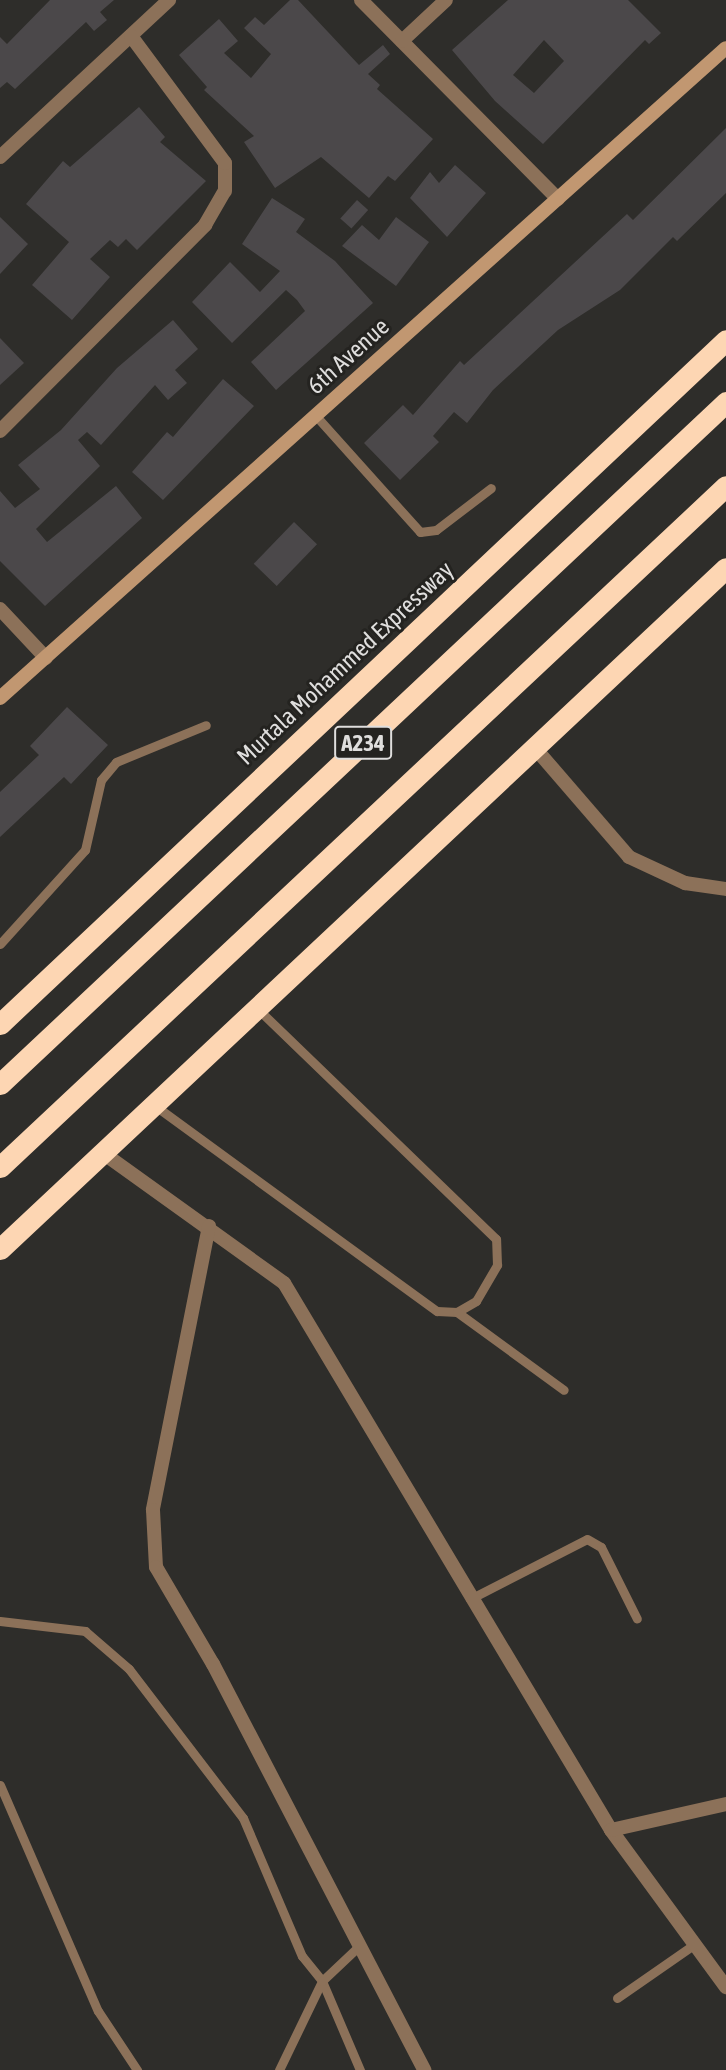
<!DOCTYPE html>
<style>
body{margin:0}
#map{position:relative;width:726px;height:2070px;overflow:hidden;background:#2e2d2a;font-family:"Asap Condensed",sans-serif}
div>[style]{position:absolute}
.building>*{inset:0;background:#4b484a;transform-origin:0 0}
.lane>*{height:9px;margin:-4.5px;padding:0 4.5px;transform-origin:4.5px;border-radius:4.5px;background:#8c7159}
.street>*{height:14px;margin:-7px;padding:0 7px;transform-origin:7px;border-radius:7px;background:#8c7159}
.secondary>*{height:14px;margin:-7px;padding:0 7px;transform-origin:7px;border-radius:7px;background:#c19771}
.highway>*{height:21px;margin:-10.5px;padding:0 10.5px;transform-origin:10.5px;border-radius:10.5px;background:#fdd6b3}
span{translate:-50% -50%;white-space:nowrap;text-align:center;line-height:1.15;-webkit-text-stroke:6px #242320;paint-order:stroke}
.shield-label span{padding:2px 5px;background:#242320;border:2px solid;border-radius:5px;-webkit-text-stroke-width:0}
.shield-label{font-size:23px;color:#dfdedd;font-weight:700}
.street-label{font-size:24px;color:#dfdedd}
</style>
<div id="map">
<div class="building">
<i style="clip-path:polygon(50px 0,114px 0,100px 12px,107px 20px,94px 31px,86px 22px,15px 89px,7px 82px,0 88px,0 37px,7px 44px)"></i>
<i style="clip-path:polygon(290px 0,298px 0,359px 65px,383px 45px,390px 54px,368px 74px,380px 85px,377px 89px,433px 139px,395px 181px,388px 176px,369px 198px,321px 157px,275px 188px,244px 142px,254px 136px,204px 90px,207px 87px,179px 55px,219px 19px,238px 41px,224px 53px,251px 78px,271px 54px,244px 28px,255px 17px,264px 25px)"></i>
<i style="clip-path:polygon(evenodd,508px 0,628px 0,661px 33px,649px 44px,645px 40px,543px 144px,495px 101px,452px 50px,508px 0,544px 40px,564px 61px,534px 93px,513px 75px,544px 40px)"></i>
<i style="clip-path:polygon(139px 107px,165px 137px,160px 142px,206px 181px,137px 250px,126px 239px,118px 247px,110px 240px,90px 259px,110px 277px,72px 320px,32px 285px,69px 242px,26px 204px,63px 161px,70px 167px)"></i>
<i style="clip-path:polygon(726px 128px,726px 193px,677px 241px,673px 237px,620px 290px,558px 330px,493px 390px,467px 423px,454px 412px,433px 436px,439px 442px,400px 480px,364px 443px,403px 405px,413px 415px,460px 361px,464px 365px,627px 214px,633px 220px)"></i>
<i style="clip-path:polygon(455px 165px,486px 193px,447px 237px,410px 198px,430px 172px,439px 183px)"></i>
<i style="clip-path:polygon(272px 198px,305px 219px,296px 232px,335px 261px,373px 303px,276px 390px,251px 362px,305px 311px,297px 300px,286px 290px,232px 343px,192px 302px,230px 262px,260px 292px,280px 271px,242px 244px)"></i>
<i style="left:357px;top:200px;width:15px;height:25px;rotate:42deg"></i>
<i style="clip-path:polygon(0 217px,28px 244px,0 274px)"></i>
<i style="clip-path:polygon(396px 217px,429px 242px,396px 286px,342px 246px,362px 225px,379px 240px)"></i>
<i style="clip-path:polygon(173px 320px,198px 349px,175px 370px,187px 383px,168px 400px,155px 385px,101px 445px,87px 432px,78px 440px,100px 466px,36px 529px,47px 542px,116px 486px,142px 518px,45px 606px,0 561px,0 491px,15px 508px,40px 489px,18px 465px,61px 430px,117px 368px)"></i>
<i style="clip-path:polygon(0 338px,24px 363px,0 385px)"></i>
<i style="clip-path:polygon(223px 379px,254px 406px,163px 500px,132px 472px,167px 432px,173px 437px)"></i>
<i style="left:294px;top:522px;width:32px;height:58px;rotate:44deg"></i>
<i style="clip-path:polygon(67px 707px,108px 745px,71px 784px,64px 777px,0 837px,0 792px,39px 755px,30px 746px)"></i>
</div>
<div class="lane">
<i style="left:316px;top:416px;width:156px;rotate:48.1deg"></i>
<i style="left:420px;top:532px;width:16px;rotate:-7deg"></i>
<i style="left:436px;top:530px;width:69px;rotate:-37.4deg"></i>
<i style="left:0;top:944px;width:127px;rotate:-47.9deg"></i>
<i style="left:85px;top:850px;width:72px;rotate:-77.1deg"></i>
<i style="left:101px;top:780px;width:23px;rotate:-50deg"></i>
<i style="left:116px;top:762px;width:97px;rotate:-22.3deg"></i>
<i style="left:154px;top:1105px;width:350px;rotate:36.1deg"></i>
<i style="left:437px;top:1311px;width:20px;rotate:3deg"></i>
<i style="left:457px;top:1312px;width:22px;rotate:-30deg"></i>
<i style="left:476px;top:1301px;width:42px;rotate:-59.7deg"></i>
<i style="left:497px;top:1265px;width:26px;rotate:-92deg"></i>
<i style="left:496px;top:1239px;width:332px;rotate:-136deg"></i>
<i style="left:457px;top:1312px;width:132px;rotate:36.1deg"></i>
<i style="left:470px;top:1599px;width:131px;rotate:-27.1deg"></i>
<i style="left:587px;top:1539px;width:16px;rotate:30deg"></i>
<i style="left:601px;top:1547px;width:80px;rotate:63.4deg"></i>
<i style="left:0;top:1621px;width:86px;rotate:6.7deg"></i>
<i style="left:85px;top:1631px;width:58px;rotate:40.8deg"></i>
<i style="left:129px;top:1669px;width:188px;rotate:52.6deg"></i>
<i style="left:243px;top:1818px;width:150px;rotate:66.9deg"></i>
<i style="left:302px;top:1956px;width:32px;rotate:51deg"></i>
<i style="left:322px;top:1981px;width:97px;rotate:66.9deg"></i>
<i style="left:0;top:1785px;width:246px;rotate:66.6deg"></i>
<i style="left:98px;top:2011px;width:71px;rotate:56.5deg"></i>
<i style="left:617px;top:1998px;width:96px;rotate:-34.8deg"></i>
<i style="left:279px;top:2070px;width:99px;rotate:-64.2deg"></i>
<i style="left:322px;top:1981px;width:51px;rotate:-43.4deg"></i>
</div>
<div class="street">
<i style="left:361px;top:0;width:280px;rotate:45.3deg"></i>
<i style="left:402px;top:41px;width:60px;rotate:-43deg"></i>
<i style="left:0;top:157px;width:231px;rotate:-42.9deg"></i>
<i style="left:0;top:431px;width:291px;rotate:-45.1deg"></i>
<i style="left:205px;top:225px;width:39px;rotate:-60deg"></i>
<i style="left:225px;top:191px;width:28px;rotate:-90deg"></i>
<i style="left:225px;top:163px;width:158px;rotate:-126.5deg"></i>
<i style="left:0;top:609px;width:67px;rotate:46.8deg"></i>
<i style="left:535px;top:748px;width:144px;rotate:49.2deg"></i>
<i style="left:629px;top:857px;width:62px;rotate:24.9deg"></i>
<i style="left:685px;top:883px;width:41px;rotate:8.3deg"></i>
<i style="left:103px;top:1153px;width:223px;rotate:35.7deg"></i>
<i style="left:284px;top:1283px;width:637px;rotate:59.13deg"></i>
<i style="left:611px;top:1830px;width:195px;rotate:53.8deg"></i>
<i style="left:209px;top:1226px;width:289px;rotate:101.2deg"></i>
<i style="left:153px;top:1510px;width:57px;rotate:87deg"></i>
<i style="left:156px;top:1567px;width:113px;rotate:59.6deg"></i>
<i style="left:213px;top:1664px;width:458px;rotate:62.5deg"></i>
<i style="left:611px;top:1830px;width:118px;rotate:-12.7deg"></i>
</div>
<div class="secondary">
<i style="left:0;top:698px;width:974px;rotate:-41.84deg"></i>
</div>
<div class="highway">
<i style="left:0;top:1024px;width:997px;rotate:-43.29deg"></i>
<i style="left:0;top:1084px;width:996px;rotate:-43.21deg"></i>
<i style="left:0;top:1167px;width:995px;rotate:-43.17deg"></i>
<i style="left:0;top:1249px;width:995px;rotate:-43.17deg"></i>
</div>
<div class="shield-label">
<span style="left:363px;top:743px">A234</span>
</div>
<div class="street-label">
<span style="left:348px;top:356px;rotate:-42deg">6th Avenue</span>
<span style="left:345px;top:663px;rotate:-43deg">Murtala Mohammed Expressway</span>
</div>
</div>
